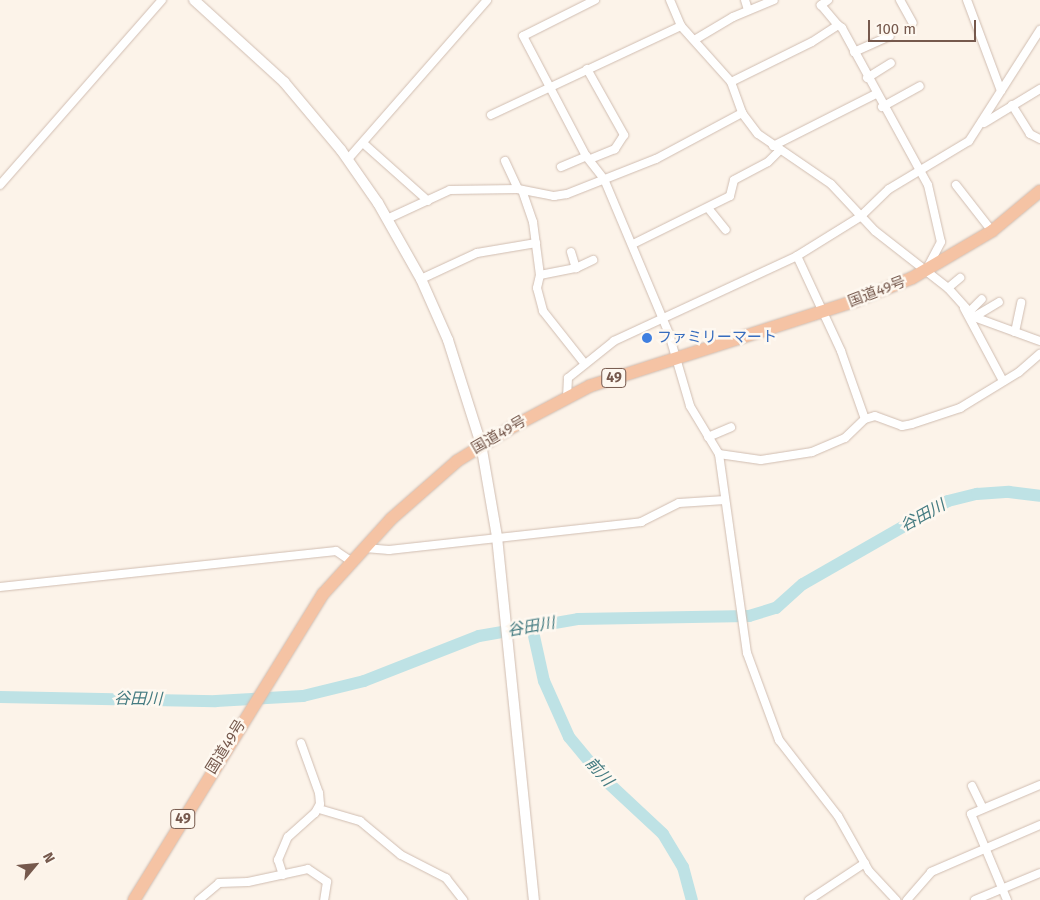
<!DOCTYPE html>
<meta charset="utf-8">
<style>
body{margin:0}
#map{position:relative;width:1040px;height:900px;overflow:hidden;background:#fcf3e9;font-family:"Fira Sans","Noto Sans JP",sans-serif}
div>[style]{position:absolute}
.river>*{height:12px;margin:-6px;padding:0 6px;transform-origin:6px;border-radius:6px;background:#bee2e5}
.roads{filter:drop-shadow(0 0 1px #d0bdb1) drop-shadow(0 0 1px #d0bdb1)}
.minor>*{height:8px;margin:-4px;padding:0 4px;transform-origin:4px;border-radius:4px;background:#fff}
.tertiary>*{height:10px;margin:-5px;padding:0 5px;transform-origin:5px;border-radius:5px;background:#fff}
.trunk>*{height:12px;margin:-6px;padding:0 6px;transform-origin:6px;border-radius:6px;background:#f5c3a4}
.dots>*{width:14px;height:14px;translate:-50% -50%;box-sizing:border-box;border:2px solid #fef8f0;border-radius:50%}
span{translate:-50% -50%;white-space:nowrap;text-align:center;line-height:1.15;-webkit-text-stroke:5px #fef8f0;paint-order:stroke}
.shield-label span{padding:1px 4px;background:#fef8f0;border:1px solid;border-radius:4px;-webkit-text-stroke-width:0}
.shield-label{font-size:14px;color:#76594d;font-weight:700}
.street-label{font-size:15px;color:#76594d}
.shop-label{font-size:15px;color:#366cbe}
.left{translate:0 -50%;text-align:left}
.water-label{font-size:16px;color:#447b81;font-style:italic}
.north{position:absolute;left:10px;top:840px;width:50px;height:50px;-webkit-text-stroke:4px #fef8f0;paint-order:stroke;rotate:62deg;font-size:14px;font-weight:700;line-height:20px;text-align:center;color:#76594d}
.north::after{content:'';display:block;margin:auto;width:18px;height:22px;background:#76594d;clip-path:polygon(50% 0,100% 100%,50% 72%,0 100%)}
.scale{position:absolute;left:868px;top:20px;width:108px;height:22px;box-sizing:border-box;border:2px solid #76594d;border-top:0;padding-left:6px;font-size:15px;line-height:18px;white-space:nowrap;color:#76594d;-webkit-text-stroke:4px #fef8f0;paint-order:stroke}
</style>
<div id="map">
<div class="river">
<i style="left:532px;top:627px;width:55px;rotate:77.5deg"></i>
<i style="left:544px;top:681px;width:61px;rotate:65.9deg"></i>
<i style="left:569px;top:737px;width:53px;rotate:50.3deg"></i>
<i style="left:603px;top:778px;width:82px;rotate:43deg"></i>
<i style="left:663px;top:834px;width:39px;rotate:59deg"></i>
<i style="left:683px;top:867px;width:34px;rotate:75deg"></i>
<i style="left:0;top:697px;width:216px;rotate:1.1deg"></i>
<i style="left:216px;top:701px;width:87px;rotate:-3.3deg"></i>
<i style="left:303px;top:696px;width:63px;rotate:-13.8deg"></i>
<i style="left:364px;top:681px;width:123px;rotate:-21.4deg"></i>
<i style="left:479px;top:636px;width:100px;rotate:-9.7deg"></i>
<i style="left:578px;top:619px;width:171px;rotate:-1deg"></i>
<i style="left:749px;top:616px;width:28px;rotate:-17deg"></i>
<i style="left:776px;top:608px;width:36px;rotate:-42deg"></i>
<i style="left:803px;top:584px;width:167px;rotate:-29.8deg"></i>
<i style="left:948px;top:501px;width:30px;rotate:-14deg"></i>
<i style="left:977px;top:494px;width:32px;rotate:-4deg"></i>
<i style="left:1009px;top:492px;width:31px;rotate:7deg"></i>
</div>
<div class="roads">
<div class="minor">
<i style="left:595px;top:0;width:80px;rotate:153.4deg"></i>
<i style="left:523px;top:36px;width:136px;rotate:62.3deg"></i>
<i style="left:586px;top:156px;width:29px;rotate:52deg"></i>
<i style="left:604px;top:179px;width:168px;rotate:67.2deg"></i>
<i style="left:669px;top:334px;width:75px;rotate:73.7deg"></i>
<i style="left:690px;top:406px;width:56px;rotate:58.9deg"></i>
<i style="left:719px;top:454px;width:201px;rotate:82deg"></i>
<i style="left:747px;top:653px;width:93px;rotate:69.8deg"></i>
<i style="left:779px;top:740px;width:96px;rotate:52.2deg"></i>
<i style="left:838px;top:816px;width:63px;rotate:60.6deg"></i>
<i style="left:869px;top:871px;width:40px;rotate:47deg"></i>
<i style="left:670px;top:0;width:28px;rotate:67deg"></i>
<i style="left:681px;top:26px;width:75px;rotate:48.2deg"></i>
<i style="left:731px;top:82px;width:33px;rotate:70deg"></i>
<i style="left:742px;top:113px;width:26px;rotate:53deg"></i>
<i style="left:758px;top:134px;width:88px;rotate:34.4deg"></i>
<i style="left:831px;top:184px;width:64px;rotate:46.9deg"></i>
<i style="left:875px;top:231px;width:93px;rotate:38deg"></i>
<i style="left:948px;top:288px;width:39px;rotate:48deg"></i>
<i style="left:974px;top:317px;width:70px;rotate:20deg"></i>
<i style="left:745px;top:0;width:10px;rotate:73deg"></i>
<i style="left:828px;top:0;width:9px;rotate:144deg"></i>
<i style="left:821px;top:5px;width:26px;rotate:50deg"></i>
<i style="left:900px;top:0;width:26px;rotate:61deg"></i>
<i style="left:967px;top:0;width:97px;rotate:69.5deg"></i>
<i style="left:696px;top:39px;width:43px;rotate:-30.7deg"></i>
<i style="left:733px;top:17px;width:44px;rotate:-22.5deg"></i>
<i style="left:854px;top:52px;width:39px;rotate:-24deg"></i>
<i style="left:587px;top:69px;width:76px;rotate:60.7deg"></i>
<i style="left:624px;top:135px;width:17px;rotate:123deg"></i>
<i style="left:615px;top:149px;width:27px;rotate:158deg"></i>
<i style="left:867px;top:78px;width:28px;rotate:-32deg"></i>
<i style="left:731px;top:82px;width:90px;rotate:-26.3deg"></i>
<i style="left:812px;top:42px;width:31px;rotate:-33deg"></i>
<i style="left:838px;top:25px;width:5px;rotate:37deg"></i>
<i style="left:842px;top:28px;width:179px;rotate:61.3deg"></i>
<i style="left:928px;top:185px;width:58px;rotate:77.2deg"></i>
<i style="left:941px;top:242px;width:32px;rotate:118deg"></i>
<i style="left:1012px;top:105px;width:34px;rotate:58deg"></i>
<i style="left:1030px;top:134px;width:11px;rotate:27deg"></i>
<i style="left:882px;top:107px;width:43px;rotate:-28.9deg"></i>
<i style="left:491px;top:115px;width:210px;rotate:-25.1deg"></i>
<i style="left:984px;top:123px;width:66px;rotate:-31.3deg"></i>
<i style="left:363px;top:143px;width:87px;rotate:41.7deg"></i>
<i style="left:773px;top:146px;width:115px;rotate:-26.8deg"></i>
<i style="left:348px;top:159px;width:211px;rotate:-48.8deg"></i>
<i style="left:505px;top:161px;width:31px;rotate:65deg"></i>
<i style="left:561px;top:167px;width:28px;rotate:-23deg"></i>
<i style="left:0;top:185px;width:246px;rotate:-48.8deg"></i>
<i style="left:956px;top:185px;width:58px;rotate:52deg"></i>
<i style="left:522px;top:190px;width:34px;rotate:71deg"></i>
<i style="left:533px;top:222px;width:53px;rotate:82.5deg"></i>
<i style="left:540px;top:275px;width:13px;rotate:103deg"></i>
<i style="left:537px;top:288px;width:24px;rotate:75deg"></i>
<i style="left:543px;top:311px;width:66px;rotate:51.7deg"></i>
<i style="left:708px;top:208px;width:28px;rotate:51deg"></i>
<i style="left:387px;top:219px;width:69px;rotate:-24.7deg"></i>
<i style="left:450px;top:190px;width:68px;rotate:-0.8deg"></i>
<i style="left:518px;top:189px;width:37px;rotate:11deg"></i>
<i style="left:554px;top:196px;width:13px;rotate:-9deg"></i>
<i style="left:567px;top:194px;width:96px;rotate:-21.5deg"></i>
<i style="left:656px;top:159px;width:98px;rotate:-28.1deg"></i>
<i style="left:633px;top:244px;width:108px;rotate:-26.3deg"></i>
<i style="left:730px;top:196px;width:16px;rotate:-76deg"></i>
<i style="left:734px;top:180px;width:38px;rotate:-28deg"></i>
<i style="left:768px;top:162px;width:17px;rotate:-45deg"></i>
<i style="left:571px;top:252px;width:17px;rotate:73deg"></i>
<i style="left:797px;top:256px;width:105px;rotate:65.1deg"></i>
<i style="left:841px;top:351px;width:72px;rotate:70.6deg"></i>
<i style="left:540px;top:275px;width:37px;rotate:-11deg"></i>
<i style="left:576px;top:268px;width:19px;rotate:-25deg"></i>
<i style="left:421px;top:279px;width:62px;rotate:-24.9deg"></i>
<i style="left:477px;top:253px;width:60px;rotate:-9.6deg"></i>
<i style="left:948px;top:288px;width:16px;rotate:-40deg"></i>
<i style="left:964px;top:308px;width:83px;rotate:61.9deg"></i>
<i style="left:969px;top:312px;width:18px;rotate:-45deg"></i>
<i style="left:974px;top:317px;width:29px;rotate:-31deg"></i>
<i style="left:1015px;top:332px;width:30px;rotate:-78deg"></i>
<i style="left:567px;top:397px;width:19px;rotate:-87deg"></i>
<i style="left:568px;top:378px;width:59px;rotate:-38.8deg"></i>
<i style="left:614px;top:341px;width:202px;rotate:-24.9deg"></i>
<i style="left:797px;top:256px;width:74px;rotate:-31.8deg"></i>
<i style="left:860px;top:217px;width:40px;rotate:-44deg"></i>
<i style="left:889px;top:189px;width:93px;rotate:-31deg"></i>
<i style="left:969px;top:141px;width:132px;rotate:-57.4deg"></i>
<i style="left:708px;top:437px;width:25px;rotate:-23deg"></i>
<i style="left:719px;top:454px;width:42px;rotate:8.1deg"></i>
<i style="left:761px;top:460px;width:52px;rotate:-8.9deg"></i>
<i style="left:812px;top:452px;width:36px;rotate:-23deg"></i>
<i style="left:845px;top:438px;width:28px;rotate:-44deg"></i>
<i style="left:865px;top:419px;width:10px;rotate:-17deg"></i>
<i style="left:875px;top:416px;width:29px;rotate:20deg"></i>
<i style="left:902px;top:426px;width:10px;rotate:-11deg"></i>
<i style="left:912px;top:424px;width:51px;rotate:-18.4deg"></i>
<i style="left:960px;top:408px;width:69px;rotate:-31.4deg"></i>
<i style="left:1019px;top:372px;width:28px;rotate:-41deg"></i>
<i style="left:365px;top:548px;width:24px;rotate:5deg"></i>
<i style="left:389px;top:550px;width:254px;rotate:-6.3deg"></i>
<i style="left:641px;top:522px;width:42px;rotate:-26.6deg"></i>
<i style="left:679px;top:503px;width:46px;rotate:-3.7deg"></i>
<i style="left:0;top:587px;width:338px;rotate:-6.1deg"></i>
<i style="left:336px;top:551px;width:18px;rotate:34deg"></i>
<i style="left:972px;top:786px;width:25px;rotate:64deg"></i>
<i style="left:319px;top:809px;width:43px;rotate:16.3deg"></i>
<i style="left:360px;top:821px;width:53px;rotate:39.7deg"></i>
<i style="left:401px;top:855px;width:51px;rotate:27.1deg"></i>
<i style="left:446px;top:878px;width:28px;rotate:52deg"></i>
<i style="left:283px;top:875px;width:16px;rotate:-108deg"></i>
<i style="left:278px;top:860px;width:25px;rotate:-67deg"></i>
<i style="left:288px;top:837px;width:36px;rotate:-42deg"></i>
<i style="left:315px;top:813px;width:10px;rotate:-61deg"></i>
<i style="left:320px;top:804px;width:11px;rotate:-95deg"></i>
<i style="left:319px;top:793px;width:53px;rotate:-109.8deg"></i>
<i style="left:199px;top:900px;width:26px;rotate:-40deg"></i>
<i style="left:219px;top:883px;width:29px;rotate:-2deg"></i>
<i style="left:248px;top:882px;width:61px;rotate:-12.2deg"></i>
<i style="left:308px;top:869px;width:23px;rotate:34deg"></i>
<i style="left:327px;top:882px;width:18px;rotate:99deg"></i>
<i style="left:809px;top:900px;width:67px;rotate:-33.5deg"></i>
<i style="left:907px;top:900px;width:37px;rotate:-49deg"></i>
<i style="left:931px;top:872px;width:119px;rotate:-23.3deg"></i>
<i style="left:975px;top:900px;width:70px;rotate:-22.6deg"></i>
<i style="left:1007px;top:900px;width:93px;rotate:-112.7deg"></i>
<i style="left:971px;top:814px;width:75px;rotate:-22.8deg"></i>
</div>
<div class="tertiary">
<i style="left:194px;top:0;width:122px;rotate:42.3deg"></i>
<i style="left:284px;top:82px;width:89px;rotate:50deg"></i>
<i style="left:341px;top:150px;width:65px;rotate:55.1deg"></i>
<i style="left:378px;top:203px;width:87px;rotate:60.5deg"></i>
<i style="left:421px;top:279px;width:67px;rotate:66.1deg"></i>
<i style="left:448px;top:340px;width:109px;rotate:72.4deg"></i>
<i style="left:481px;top:444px;width:94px;rotate:80.2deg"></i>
<i style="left:497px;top:537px;width:365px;rotate:84.2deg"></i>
</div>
<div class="trunk">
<i style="left:134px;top:900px;width:360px;rotate:-58.3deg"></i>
<i style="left:323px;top:594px;width:101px;rotate:-47.8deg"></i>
<i style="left:391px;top:519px;width:88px;rotate:-41.3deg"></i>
<i style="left:457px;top:461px;width:67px;rotate:-31.6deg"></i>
<i style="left:514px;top:426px;width:86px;rotate:-27.8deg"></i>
<i style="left:590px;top:386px;width:278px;rotate:-17.8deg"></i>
<i style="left:855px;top:301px;width:61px;rotate:-22deg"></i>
<i style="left:912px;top:278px;width:93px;rotate:-30.4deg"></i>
<i style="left:992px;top:231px;width:62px;rotate:-39.8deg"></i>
</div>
</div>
<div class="dots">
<i style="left:647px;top:338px;background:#3f7fe0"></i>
</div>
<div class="shield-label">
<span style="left:614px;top:378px">49</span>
<span style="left:183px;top:819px">49</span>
</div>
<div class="street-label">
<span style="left:877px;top:292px;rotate:-21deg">国道49号</span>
<span style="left:499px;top:435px;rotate:-30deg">国道49号</span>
<span style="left:226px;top:747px;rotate:-58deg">国道49号</span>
</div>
<div class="shop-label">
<span class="left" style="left:657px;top:338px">ファミリーマート</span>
</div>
<div class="water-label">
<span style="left:923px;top:516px;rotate:-29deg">谷田川</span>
<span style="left:531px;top:627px;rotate:-10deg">谷田川</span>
<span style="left:138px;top:699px;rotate:1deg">谷田川</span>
<span style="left:599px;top:772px;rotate:48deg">前川</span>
</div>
<div class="north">N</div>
<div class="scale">100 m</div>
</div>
